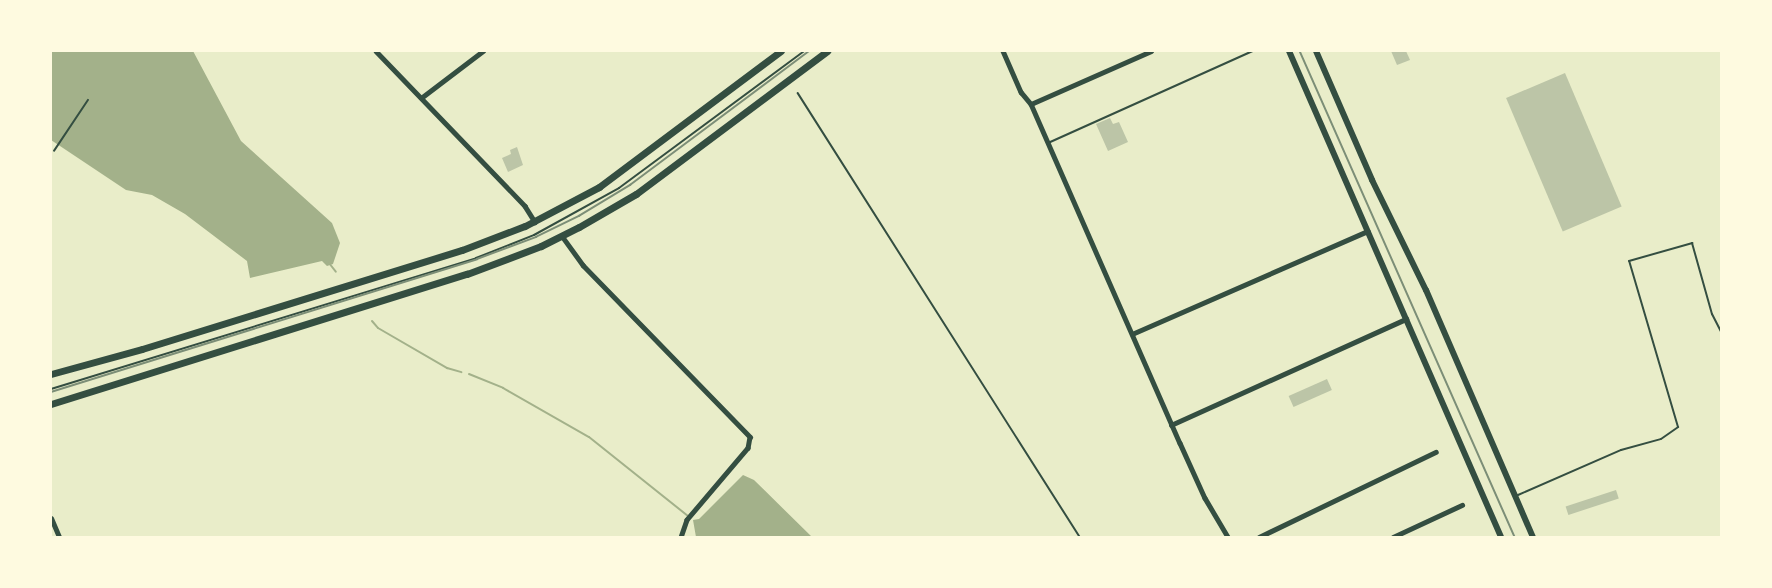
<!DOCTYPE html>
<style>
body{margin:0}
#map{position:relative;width:1772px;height:588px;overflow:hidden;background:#e9edc9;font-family:"DejaVu Sans",sans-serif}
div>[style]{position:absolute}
.water>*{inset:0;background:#a3b18a}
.stream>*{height:2px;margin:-1px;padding:0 1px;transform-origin:1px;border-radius:1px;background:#a3b18a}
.building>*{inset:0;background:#bcc5a7;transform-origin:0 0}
.path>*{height:1.5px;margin:-0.75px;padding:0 0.75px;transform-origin:0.75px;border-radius:0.75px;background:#344e41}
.service>*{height:2px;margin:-1px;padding:0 1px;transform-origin:1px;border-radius:1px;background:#344e41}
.minor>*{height:4.5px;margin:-2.25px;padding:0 2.25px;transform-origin:2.25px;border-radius:2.25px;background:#344e41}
.tertiary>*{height:5px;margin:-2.5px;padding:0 2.5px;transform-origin:2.5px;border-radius:2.5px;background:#344e41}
.secondary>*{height:6px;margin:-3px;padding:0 3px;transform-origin:3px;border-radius:3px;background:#344e41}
.primary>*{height:7px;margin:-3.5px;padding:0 3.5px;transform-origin:3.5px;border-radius:3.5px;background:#344e41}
.tram>*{height:1.5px;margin:-0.75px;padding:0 0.75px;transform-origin:0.75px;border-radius:0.75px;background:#7c8e77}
span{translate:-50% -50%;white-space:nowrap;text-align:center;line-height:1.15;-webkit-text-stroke:4.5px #fefae0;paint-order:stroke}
.frame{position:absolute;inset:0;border:52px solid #fefae0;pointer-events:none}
</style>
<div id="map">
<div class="water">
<i style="clip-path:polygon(51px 51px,193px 51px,241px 141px,332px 223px,340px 243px,333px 264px,327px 266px,322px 261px,250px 278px,247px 261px,185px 214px,152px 195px,126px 190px,51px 140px)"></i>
<i style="clip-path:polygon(743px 475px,754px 480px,812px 537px,696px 537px,693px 520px,699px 519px)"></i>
</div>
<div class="stream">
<i style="left:329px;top:263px;width:11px;rotate:52deg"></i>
<i style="left:372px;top:321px;width:9px;rotate:49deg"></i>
<i style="left:378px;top:328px;width:80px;rotate:30.1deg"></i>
<i style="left:447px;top:368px;width:15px;rotate:16deg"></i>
<i style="left:469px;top:374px;width:37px;rotate:22deg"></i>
<i style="left:503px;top:388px;width:99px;rotate:29.7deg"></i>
<i style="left:589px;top:437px;width:127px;rotate:38.6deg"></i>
</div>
<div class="building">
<i style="clip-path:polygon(1391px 51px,1406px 51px,1410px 60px,1397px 65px)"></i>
<i style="left:1565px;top:73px;width:145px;height:64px;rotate:67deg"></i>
<i style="clip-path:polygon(1110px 118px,1113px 124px,1119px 122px,1128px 142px,1108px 151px,1096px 124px)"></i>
<i style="clip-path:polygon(517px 147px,523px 165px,508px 172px,502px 158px,511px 154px,510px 150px)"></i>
<i style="left:1327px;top:379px;width:12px;height:42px;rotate:66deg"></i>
<i style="left:1616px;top:490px;width:9px;height:53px;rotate:72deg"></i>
</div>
<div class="path">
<i style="left:798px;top:93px;width:526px;rotate:57.58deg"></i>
<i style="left:54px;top:151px;width:61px;rotate:-56.3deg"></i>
</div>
<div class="service">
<i style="left:1048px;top:143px;width:225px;rotate:-24.2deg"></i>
<i style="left:51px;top:389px;width:445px;rotate:-17.1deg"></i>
<i style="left:476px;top:258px;width:62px;rotate:-21.6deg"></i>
<i style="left:534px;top:235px;width:97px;rotate:-28.9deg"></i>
<i style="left:619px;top:188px;width:230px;rotate:-36.5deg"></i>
<i style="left:1518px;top:495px;width:112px;rotate:-23.6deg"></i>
<i style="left:1621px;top:450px;width:41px;rotate:-15.4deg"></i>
<i style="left:1661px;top:439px;width:21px;rotate:-35deg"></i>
<i style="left:1678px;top:427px;width:173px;rotate:-106.4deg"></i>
<i style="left:1629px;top:261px;width:66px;rotate:-15.9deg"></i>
<i style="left:1692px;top:243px;width:74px;rotate:74.3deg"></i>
<i style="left:1712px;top:314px;width:20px;rotate:63deg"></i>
</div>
<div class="minor">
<i style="left:376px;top:51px;width:215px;rotate:46.1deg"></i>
<i style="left:525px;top:206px;width:19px;rotate:58deg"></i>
<i style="left:1003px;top:51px;width:45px;rotate:66.3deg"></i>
<i style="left:1021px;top:92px;width:16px;rotate:50deg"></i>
<i style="left:1031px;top:104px;width:370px;rotate:66.3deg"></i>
<i style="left:1180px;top:443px;width:60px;rotate:65.6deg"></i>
<i style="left:1205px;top:498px;width:45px;rotate:59.5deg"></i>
<i style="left:421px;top:98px;width:78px;rotate:-37.2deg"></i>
<i style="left:1031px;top:104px;width:131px;rotate:-23.8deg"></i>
<i style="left:562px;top:236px;width:36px;rotate:54deg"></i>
<i style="left:583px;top:265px;width:240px;rotate:45.8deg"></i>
<i style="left:750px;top:437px;width:11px;rotate:100deg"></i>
<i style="left:748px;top:448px;width:94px;rotate:130.3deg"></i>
<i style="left:687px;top:520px;width:18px;rotate:109deg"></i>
<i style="left:1132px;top:334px;width:257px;rotate:-23.6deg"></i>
<i style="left:1171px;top:425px;width:258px;rotate:-24.3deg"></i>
<i style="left:1259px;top:537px;width:196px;rotate:-25.7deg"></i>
<i style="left:1393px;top:537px;width:76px;rotate:-24.9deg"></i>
</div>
<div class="tertiary">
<i style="left:51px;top:518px;width:21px;rotate:67deg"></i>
</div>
<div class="secondary">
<i style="left:1289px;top:51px;width:530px;rotate:66.43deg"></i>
<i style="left:1316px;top:51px;width:141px;rotate:66.5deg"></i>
<i style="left:1372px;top:180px;width:123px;rotate:63.9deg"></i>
<i style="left:1426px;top:290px;width:269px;rotate:66.6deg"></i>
</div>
<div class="primary">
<i style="left:51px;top:374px;width:94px;rotate:-15.4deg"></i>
<i style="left:142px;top:349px;width:335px;rotate:-17.2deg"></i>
<i style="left:462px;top:250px;width:67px;rotate:-20.9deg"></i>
<i style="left:525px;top:226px;width:84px;rotate:-27.8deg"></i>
<i style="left:599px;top:187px;width:227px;rotate:-36.8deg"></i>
<i style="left:51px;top:404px;width:436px;rotate:-17.4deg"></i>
<i style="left:467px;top:274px;width:79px;rotate:-20.7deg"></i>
<i style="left:541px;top:246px;width:42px;rotate:-26.6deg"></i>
<i style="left:579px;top:227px;width:66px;rotate:-30.1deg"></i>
<i style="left:636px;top:194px;width:239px;rotate:-36.8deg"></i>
</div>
<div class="tram">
<i style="left:1300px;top:51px;width:531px;rotate:66.14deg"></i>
<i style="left:51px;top:392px;width:446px;rotate:-17.3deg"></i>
<i style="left:477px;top:259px;width:63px;rotate:-20.4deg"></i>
<i style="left:536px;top:237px;width:48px;rotate:-26deg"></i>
<i style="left:579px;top:216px;width:60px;rotate:-31.3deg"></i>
<i style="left:630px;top:185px;width:224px;rotate:-36.8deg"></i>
</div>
<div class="frame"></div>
</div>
